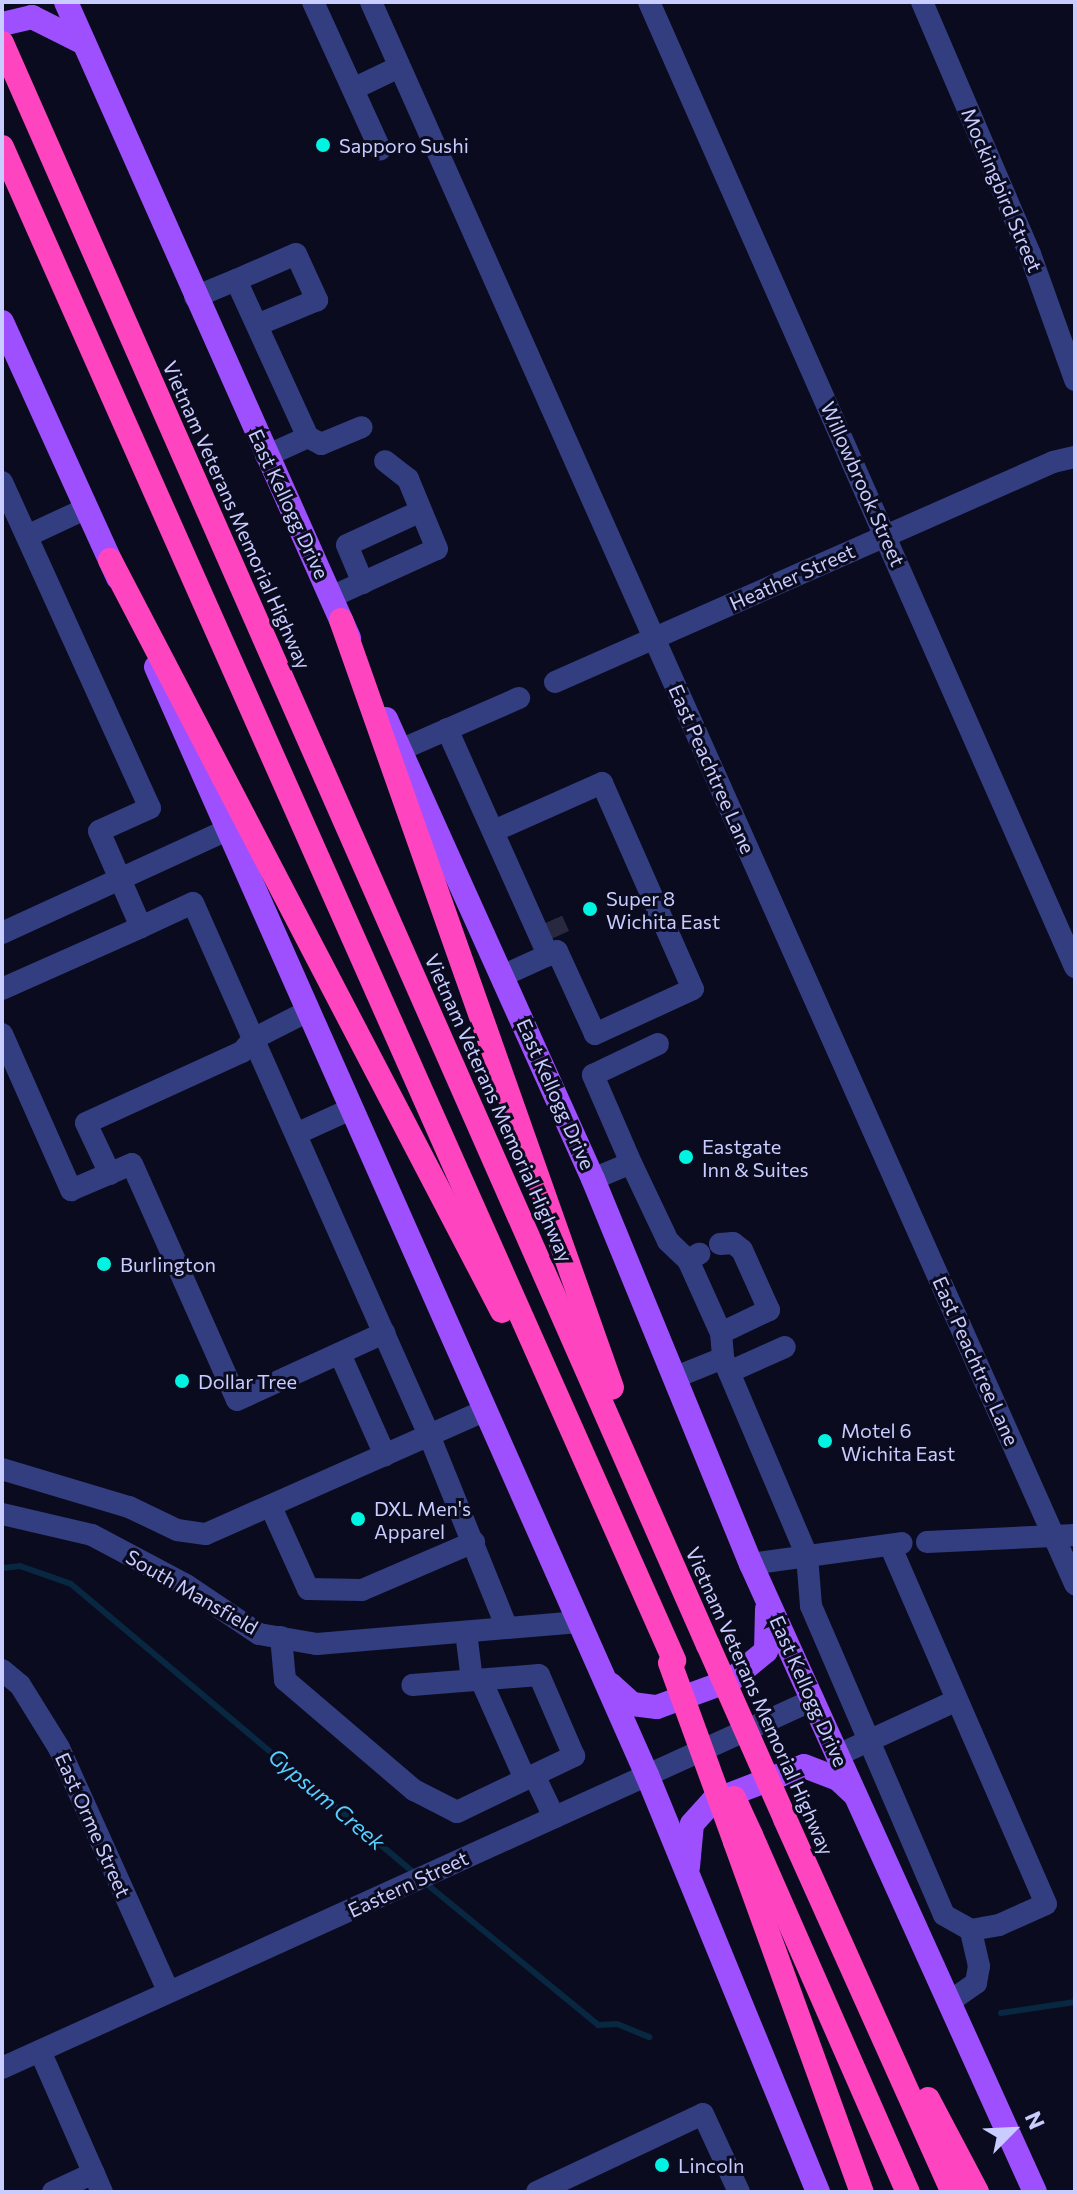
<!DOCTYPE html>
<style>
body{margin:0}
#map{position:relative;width:1077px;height:2194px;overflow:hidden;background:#0b0b1f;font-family:Commissioner,sans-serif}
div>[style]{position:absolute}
.stream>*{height:6px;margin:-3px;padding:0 3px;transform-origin:3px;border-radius:3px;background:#082740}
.minor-tunnel>*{height:22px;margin-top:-11px;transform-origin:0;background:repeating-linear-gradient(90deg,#282841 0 22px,transparent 0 33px)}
.minor>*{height:22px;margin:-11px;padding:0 11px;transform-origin:11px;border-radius:11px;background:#333e80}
.major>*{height:24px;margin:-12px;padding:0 12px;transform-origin:12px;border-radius:12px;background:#9e50ff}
.highway>*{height:24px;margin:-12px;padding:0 12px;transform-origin:12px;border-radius:12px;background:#ff44bf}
.highway-bridge>*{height:24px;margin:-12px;padding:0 12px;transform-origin:12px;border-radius:12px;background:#ff44bf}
.dots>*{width:22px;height:22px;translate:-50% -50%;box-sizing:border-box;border:4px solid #0b0b1f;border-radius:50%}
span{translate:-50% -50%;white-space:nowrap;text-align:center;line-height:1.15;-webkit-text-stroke:6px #0b0b1f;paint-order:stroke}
.poi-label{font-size:20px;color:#c9ccff}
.left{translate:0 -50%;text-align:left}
.street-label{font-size:20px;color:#c9ccff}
.water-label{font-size:22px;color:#57cfff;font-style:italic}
.frame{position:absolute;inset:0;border:4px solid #c9ccff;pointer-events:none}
.north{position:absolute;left:973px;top:2090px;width:80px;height:80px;-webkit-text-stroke:6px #0b0b1f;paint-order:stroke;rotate:66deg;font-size:22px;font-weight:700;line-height:32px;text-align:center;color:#c9ccff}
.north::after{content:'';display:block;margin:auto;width:28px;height:36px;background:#c9ccff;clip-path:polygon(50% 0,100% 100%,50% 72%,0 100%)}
</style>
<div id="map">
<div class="stream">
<i style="left:2px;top:1568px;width:18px;rotate:-6deg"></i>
<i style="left:20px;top:1566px;width:54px;rotate:19.4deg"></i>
<i style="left:71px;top:1584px;width:450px;rotate:40.1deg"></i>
<i style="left:423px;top:1881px;width:227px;rotate:39.4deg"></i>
<i style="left:598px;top:2025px;width:19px;rotate:-3deg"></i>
<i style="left:617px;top:2024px;width:35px;rotate:22deg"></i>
<i style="left:1001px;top:2013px;width:75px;rotate:-8.5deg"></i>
</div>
<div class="minor-tunnel">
<i style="left:552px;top:920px;width:17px;rotate:66deg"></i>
</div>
<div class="minor">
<i style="left:313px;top:2px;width:162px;rotate:65.5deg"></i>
<i style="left:371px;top:2px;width:1732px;rotate:66.01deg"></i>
<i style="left:649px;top:2px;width:1055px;rotate:66.18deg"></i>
<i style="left:922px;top:2px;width:274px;rotate:66.8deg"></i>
<i style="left:1030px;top:254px;width:134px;rotate:70.3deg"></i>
<i style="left:353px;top:89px;width:51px;rotate:-25.6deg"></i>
<i style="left:236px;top:280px;width:65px;rotate:-23.4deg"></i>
<i style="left:296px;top:254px;width:51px;rotate:65.5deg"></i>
<i style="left:317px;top:300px;width:65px;rotate:157.4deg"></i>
<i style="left:195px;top:297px;width:44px;rotate:-22.5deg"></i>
<i style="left:236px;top:280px;width:173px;rotate:65.4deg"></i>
<i style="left:308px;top:437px;width:46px;rotate:155.7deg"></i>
<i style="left:308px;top:437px;width:15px;rotate:28deg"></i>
<i style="left:321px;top:444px;width:44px;rotate:-22.5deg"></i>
<i style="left:2px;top:482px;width:358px;rotate:65.6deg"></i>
<i style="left:150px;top:808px;width:56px;rotate:155.7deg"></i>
<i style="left:99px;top:831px;width:105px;rotate:66.4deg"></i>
<i style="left:141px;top:927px;width:57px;rotate:-24.8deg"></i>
<i style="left:193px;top:903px;width:582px;rotate:66.08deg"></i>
<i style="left:429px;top:1435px;width:208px;rotate:68deg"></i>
<i style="left:27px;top:536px;width:66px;rotate:-25deg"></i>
<i style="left:363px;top:583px;width:41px;rotate:-112.8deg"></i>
<i style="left:347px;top:545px;width:81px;rotate:-24.7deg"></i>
<i style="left:331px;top:597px;width:116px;rotate:-24.4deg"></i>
<i style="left:437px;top:549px;width:76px;rotate:-112.5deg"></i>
<i style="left:408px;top:479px;width:29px;rotate:-142deg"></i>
<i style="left:555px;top:682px;width:544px;rotate:-23.83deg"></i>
<i style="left:1053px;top:462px;width:23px;rotate:-13deg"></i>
<i style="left:447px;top:729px;width:248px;rotate:65.9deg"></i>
<i style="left:400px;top:750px;width:130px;rotate:-23.6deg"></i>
<i style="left:496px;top:830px;width:116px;rotate:-23.9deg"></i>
<i style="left:602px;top:783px;width:225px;rotate:66.2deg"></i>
<i style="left:693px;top:989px;width:108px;rotate:155.3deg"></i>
<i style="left:595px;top:1034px;width:91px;rotate:-114.6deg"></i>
<i style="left:557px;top:951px;width:58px;rotate:155.6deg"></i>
<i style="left:2px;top:933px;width:245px;rotate:-24.6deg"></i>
<i style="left:2px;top:989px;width:152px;rotate:-24deg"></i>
<i style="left:2px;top:1034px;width:171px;rotate:66.1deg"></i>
<i style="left:71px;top:1190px;width:66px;rotate:-23.1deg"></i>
<i style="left:132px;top:1164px;width:258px;rotate:66deg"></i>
<i style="left:237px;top:1400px;width:162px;rotate:-24.5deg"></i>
<i style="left:296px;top:1134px;width:58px;rotate:-24.4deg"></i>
<i style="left:631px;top:1163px;width:96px;rotate:-113.4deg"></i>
<i style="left:593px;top:1075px;width:72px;rotate:-25.5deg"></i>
<i style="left:110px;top:1174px;width:56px;rotate:-115.2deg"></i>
<i style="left:86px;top:1123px;width:171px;rotate:-24.5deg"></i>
<i style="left:242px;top:1052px;width:17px;rotate:-50deg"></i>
<i style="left:253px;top:1039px;width:59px;rotate:-27deg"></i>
<i style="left:593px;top:1179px;width:41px;rotate:-22.8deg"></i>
<i style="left:631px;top:1163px;width:86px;rotate:64.6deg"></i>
<i style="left:668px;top:1241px;width:28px;rotate:44deg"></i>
<i style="left:688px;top:1260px;width:13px;rotate:-29deg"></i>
<i style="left:720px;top:1244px;width:13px;rotate:-4deg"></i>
<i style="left:733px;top:1243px;width:11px;rotate:38deg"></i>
<i style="left:742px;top:1250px;width:66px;rotate:65.8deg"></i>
<i style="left:769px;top:1310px;width:53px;rotate:154.4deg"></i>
<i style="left:721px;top:1333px;width:25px;rotate:85deg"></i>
<i style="left:688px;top:1260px;width:80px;rotate:65.7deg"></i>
<i style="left:340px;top:1354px;width:111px;rotate:66deg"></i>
<i style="left:729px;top:1372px;width:61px;rotate:-24.1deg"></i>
<i style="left:676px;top:1377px;width:51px;rotate:-22deg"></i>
<i style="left:723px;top:1358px;width:215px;rotate:67deg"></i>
<i style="left:807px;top:1556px;width:50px;rotate:85.4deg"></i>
<i style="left:811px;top:1606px;width:336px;rotate:66.7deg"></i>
<i style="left:944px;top:1915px;width:31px;rotate:29deg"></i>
<i style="left:971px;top:1930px;width:28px;rotate:-10deg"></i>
<i style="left:999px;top:1925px;width:51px;rotate:-24.1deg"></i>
<i style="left:1046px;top:1904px;width:391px;rotate:-113.5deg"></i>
<i style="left:2px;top:1469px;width:133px;rotate:16.7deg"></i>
<i style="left:129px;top:1507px;width:53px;rotate:25.6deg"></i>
<i style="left:177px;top:1530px;width:29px;rotate:8deg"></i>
<i style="left:206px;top:1534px;width:304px;rotate:-23.9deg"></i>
<i style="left:271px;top:1507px;width:90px;rotate:65.7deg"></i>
<i style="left:308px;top:1589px;width:54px;rotate:1.1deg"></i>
<i style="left:362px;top:1590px;width:122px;rotate:-23.2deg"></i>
<i style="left:2px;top:1514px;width:92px;rotate:13.1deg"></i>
<i style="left:92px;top:1535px;width:106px;rotate:28deg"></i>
<i style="left:186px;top:1585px;width:88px;rotate:33.9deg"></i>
<i style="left:259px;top:1634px;width:59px;rotate:9.8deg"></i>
<i style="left:317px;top:1644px;width:263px;rotate:-4.8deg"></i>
<i style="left:927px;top:1542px;width:148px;rotate:-2.7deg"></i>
<i style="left:751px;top:1564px;width:152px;rotate:-7.9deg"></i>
<i style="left:466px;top:1632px;width:48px;rotate:82.9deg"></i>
<i style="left:281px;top:1637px;width:43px;rotate:84.7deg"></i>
<i style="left:285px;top:1680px;width:170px;rotate:40.5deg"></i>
<i style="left:414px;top:1790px;width:48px;rotate:27.1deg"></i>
<i style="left:457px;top:1812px;width:130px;rotate:-25.6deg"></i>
<i style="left:574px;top:1756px;width:88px;rotate:-113.4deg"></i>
<i style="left:539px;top:1675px;width:127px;rotate:175.5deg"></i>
<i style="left:2px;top:1670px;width:23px;rotate:40deg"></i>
<i style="left:20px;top:1685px;width:74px;rotate:58.2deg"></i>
<i style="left:59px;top:1748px;width:266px;rotate:65.8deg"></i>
<i style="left:481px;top:1680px;width:108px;rotate:66deg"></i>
<i style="left:838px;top:1755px;width:129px;rotate:-24.8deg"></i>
<i style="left:534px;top:1775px;width:47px;rotate:64.5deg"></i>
<i style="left:949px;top:2002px;width:33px;rotate:-35deg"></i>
<i style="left:976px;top:1983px;width:17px;rotate:-80deg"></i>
<i style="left:979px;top:1966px;width:37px;rotate:-103deg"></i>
<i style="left:40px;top:2051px;width:154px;rotate:66.3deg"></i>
<i style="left:2px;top:2068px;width:891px;rotate:-24.41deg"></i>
<i style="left:53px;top:2192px;width:45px;rotate:-24.9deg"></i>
<i style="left:537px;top:2192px;width:183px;rotate:-25.2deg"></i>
<i style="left:703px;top:2114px;width:86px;rotate:65.2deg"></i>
</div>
<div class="major">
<i style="left:66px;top:2px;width:696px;rotate:66.01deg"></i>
<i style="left:2px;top:24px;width:31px;rotate:-13deg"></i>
<i style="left:32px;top:17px;width:58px;rotate:26.6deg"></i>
<i style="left:2px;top:322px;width:281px;rotate:65.6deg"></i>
<i style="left:156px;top:667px;width:1212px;rotate:66.1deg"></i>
<i style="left:647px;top:1775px;width:451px;rotate:67.7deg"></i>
<i style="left:386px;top:719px;width:504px;rotate:65.77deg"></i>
<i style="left:593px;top:1179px;width:416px;rotate:67.7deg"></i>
<i style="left:751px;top:1564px;width:689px;rotate:65.67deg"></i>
<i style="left:610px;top:1684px;width:30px;rotate:42deg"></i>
<i style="left:632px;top:1704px;width:25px;rotate:7deg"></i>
<i style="left:657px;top:1707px;width:79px;rotate:-20deg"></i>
<i style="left:731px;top:1680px;width:45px;rotate:-39.6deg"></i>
<i style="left:766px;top:1651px;width:42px;rotate:-88.6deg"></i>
<i style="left:688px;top:1867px;width:43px;rotate:-84.7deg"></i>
<i style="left:692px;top:1824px;width:31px;rotate:-48deg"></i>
<i style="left:713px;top:1801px;width:97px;rotate:-21deg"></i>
<i style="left:804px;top:1766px;width:36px;rotate:21deg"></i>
<i style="left:838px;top:1779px;width:22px;rotate:43deg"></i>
</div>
<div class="highway">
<i style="left:2px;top:43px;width:1751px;rotate:66.22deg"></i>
<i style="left:2px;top:147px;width:1656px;rotate:66.05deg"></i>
<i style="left:110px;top:560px;width:847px;rotate:62.44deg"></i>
<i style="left:341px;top:620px;width:814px;rotate:70.56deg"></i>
<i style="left:785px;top:1819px;width:409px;rotate:65.8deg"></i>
<i style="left:751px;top:1835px;width:390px;rotate:66.3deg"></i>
<i style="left:735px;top:1842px;width:372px;rotate:70.1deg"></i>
<i style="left:928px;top:2099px;width:105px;rotate:62.2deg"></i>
</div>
<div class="highway-bridge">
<i style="left:708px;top:1645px;width:190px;rotate:66.1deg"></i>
<i style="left:670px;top:1663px;width:190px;rotate:70deg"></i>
<i style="left:734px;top:1798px;width:41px;rotate:65.3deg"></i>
</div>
<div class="dots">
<i style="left:323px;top:145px;background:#00f4e1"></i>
<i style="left:590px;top:909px;background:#00f4e1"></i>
<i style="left:686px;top:1157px;background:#00f4e1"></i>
<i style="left:104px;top:1264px;background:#00f4e1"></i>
<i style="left:182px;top:1381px;background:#00f4e1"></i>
<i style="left:825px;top:1441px;background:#00f4e1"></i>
<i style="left:358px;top:1519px;background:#00f4e1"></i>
<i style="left:662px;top:2165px;background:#00f4e1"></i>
</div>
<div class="poi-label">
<span class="left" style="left:339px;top:145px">Sapporo Sushi</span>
<span class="left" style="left:606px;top:910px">Super 8<br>Wichita East</span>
<span class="left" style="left:702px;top:1158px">Eastgate<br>Inn &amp; Suites</span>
<span class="left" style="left:120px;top:1264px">Burlington</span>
<span class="left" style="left:198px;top:1381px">Dollar Tree</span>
<span class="left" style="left:841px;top:1442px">Motel 6<br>Wichita East</span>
<span class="left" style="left:374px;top:1520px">DXL Men's<br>Apparel</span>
<span class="left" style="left:678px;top:2165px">Lincoln</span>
</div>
<div class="street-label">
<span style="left:1002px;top:190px;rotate:67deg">Mockingbird Street</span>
<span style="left:863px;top:484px;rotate:66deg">Willowbrook Street</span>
<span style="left:289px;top:504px;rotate:65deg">East Kellogg Drive</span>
<span style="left:237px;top:515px;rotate:66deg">Vietnam Veterans Memorial Highway</span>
<span style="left:792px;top:577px;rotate:-24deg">Heather Street</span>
<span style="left:712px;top:769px;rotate:66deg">East Peachtree Lane</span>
<span style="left:556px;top:1094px;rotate:66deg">East Kellogg Drive</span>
<span style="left:499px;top:1108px;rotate:66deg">Vietnam Veterans Memorial Highway</span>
<span style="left:976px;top:1361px;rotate:66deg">East Peachtree Lane</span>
<span style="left:192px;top:1592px;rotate:30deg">South Mansfield</span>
<span style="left:809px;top:1691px;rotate:66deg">East Kellogg Drive</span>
<span style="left:760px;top:1701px;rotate:66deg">Vietnam Veterans Memorial Highway</span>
<span style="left:93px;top:1825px;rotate:66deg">East Orme Street</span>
<span style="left:408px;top:1884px;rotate:-25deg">Eastern Street</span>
</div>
<div class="water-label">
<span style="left:327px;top:1799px;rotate:40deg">Gypsum Creek</span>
</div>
<div class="frame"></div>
<div class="north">N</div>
</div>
